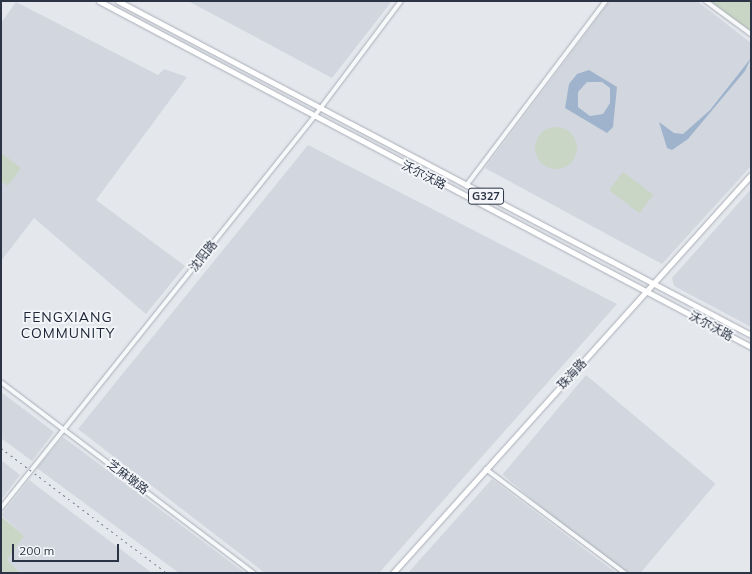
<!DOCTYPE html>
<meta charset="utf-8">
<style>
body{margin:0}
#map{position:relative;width:752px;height:574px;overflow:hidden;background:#e4e7ec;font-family:Mulish,"Noto Sans SC",sans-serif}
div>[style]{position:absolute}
.built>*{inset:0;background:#d2d6de;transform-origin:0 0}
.green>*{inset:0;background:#c9d6c5;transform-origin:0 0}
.round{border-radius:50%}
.water>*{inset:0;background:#9fb4cc}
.roads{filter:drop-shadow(0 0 1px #a9aeb7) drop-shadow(0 0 1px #a9aeb7)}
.minor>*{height:3.5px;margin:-1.75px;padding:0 1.75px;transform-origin:1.75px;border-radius:1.75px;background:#f7f8fa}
.major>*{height:4.5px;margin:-2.25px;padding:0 2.25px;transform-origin:2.25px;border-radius:2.25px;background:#fff}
.highway>*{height:5px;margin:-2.5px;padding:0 2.5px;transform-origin:2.5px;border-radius:2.5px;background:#fff}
.rail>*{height:1px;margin-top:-0.5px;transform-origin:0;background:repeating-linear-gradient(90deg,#7d8696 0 2px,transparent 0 6px)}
span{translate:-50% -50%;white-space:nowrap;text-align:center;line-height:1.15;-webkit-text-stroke:3.5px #f4f6f9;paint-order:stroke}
.shield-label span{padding:1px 3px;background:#f4f6f9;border:1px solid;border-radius:3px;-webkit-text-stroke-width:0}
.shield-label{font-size:11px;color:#2b3445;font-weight:700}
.street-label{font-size:12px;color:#2b3445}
.quarter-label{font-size:14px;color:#1d2536;letter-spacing:1px}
.frame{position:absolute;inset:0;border:2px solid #2b3445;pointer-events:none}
.scale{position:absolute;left:12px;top:544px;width:107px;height:18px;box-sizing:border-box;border:2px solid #2b3445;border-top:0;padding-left:5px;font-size:12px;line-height:14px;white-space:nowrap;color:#2b3445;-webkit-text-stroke:3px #f4f6f9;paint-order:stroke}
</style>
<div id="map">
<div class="built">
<i style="clip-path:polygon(188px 1px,392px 1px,332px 78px)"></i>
<i style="clip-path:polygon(610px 1px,697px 1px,751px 43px,751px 166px,662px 264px,485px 168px)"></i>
<i style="clip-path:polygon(16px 2px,158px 75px,164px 69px,187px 77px,96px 200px,185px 266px,146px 314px,34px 218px,1px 261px,1px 23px)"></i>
<i style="clip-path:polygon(308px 145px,617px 304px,379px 573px,265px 573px,78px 429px)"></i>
<i style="clip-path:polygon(751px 189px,751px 327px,674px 286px,672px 278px)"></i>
<i style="left:586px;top:375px;width:169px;height:130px;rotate:40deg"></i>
<i style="clip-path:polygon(1px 392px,54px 432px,32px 461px,1px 438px)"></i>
<i style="clip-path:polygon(63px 437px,245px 573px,179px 573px,37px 468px)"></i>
<i style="clip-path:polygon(1px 460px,20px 475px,1px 500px)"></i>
<i style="clip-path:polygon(492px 479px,616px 573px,408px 573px)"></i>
<i style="clip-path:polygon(29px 480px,152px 573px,20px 573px,7px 560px,24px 536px,1px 515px)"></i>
</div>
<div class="green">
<i style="clip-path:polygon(710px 1px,751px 1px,751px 31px,724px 13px)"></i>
<i class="round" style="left:535px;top:127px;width:42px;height:42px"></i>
<i style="clip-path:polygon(1px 153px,21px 168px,8px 186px,1px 181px)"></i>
<i style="left:623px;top:172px;width:38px;height:23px;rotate:37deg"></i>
<i style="clip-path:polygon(1px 516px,24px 536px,7px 560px,20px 573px,1px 573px)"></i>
</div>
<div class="water">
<i style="clip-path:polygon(751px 58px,745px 71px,688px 139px,672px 150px,667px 148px,659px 122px,674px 133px,683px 134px,710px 110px)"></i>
<i style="clip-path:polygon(evenodd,589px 70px,617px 87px,613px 127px,607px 133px,565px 108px,569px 84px,577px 74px,589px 70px,587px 82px,602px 82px,610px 88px,610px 103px,603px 114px,590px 116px,578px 107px,578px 92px,587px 82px)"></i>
</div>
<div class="roads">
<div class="minor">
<i style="left:706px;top:1px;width:56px;rotate:36.3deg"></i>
<i style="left:466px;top:186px;width:232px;rotate:-52.9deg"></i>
<i style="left:1px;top:382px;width:317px;rotate:37.1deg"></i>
<i style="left:486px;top:469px;width:174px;rotate:36.8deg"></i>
<i style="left:1px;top:508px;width:501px;rotate:-51.32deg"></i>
<i style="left:314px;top:117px;width:145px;rotate:-53.1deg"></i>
</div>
<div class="major">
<i style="left:393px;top:573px;width:535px;rotate:-48.03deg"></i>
</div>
<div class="highway">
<i style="left:99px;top:1px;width:738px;rotate:27.95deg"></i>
<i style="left:118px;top:1px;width:716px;rotate:27.82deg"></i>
</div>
</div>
<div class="rail">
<i style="left:1px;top:448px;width:208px;rotate:37deg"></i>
</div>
<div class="shield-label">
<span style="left:486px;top:196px">G327</span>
</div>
<div class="street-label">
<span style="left:424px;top:175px;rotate:27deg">沃尔沃路</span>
<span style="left:203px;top:256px;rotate:-51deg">沈阳路</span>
<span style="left:711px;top:326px;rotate:28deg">沃尔沃路</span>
<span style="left:572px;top:374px;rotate:-48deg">珠海路</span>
<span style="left:128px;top:477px;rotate:37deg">芝麻墩路</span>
</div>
<div class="quarter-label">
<span style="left:68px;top:325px">FENGXIANG<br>COMMUNITY</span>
</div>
<div class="frame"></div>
<div class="scale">200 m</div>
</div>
